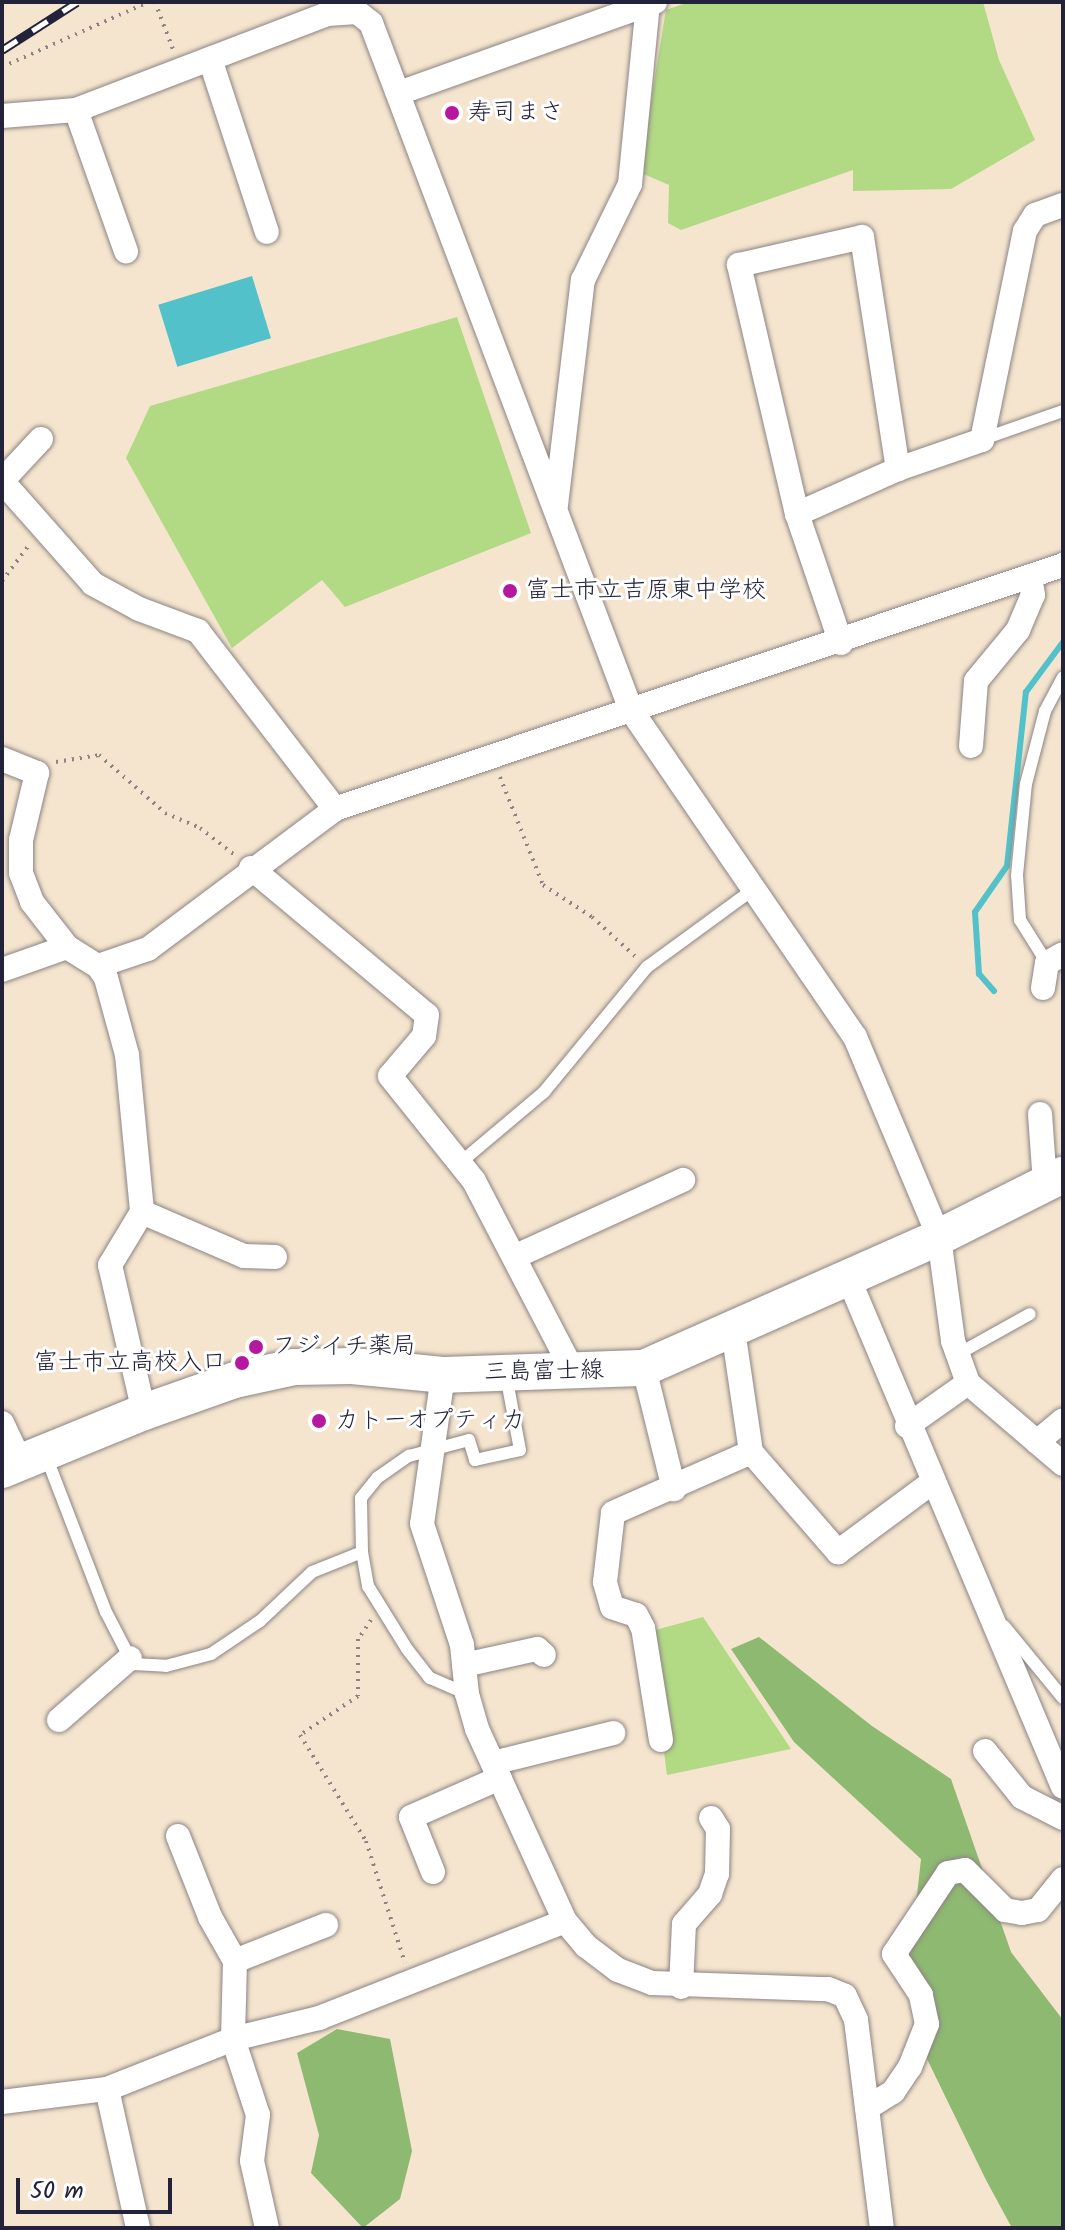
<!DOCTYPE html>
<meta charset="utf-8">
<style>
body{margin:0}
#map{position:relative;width:1065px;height:2230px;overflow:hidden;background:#f5e5ce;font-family:Kalam,"Klee One",sans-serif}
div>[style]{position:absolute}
.green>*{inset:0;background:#b2d983}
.forest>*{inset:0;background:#8db971}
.water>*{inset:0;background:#53c1c9;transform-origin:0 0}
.stream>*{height:6px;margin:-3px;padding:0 3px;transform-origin:3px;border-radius:3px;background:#53c1c9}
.path>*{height:4px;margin-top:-2px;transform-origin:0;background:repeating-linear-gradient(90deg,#8c8484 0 2px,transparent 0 8px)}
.roads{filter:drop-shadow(0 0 2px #8c8484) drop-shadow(0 0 2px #8c8484)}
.service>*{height:12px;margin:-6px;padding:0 6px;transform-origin:6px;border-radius:6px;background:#fff}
.minor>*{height:24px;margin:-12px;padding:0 12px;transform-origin:12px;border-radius:12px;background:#fff}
.primary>*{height:36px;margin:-18px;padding:0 18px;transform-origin:18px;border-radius:18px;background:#fff}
.rail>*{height:9px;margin-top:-4.5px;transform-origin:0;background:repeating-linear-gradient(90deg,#fff 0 18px,#22223b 0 36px);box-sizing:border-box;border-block:2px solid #22223b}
.dots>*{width:22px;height:22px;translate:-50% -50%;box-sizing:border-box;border:4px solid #fff;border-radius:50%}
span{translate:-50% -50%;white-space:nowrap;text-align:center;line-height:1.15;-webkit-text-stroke:6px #fff;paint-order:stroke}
.poi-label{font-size:24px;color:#22223b}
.left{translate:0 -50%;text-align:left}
.right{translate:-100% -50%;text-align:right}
.street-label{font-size:24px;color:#22223b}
.frame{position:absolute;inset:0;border:4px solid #22223b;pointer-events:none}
.scale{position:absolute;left:16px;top:2178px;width:156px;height:36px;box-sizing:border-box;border:4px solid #22223b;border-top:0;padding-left:10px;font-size:24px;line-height:28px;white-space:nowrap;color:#22223b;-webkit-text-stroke:6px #fff;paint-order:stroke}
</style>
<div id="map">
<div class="green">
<i style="clip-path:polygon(689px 2px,983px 2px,999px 60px,1035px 140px,951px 189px,853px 191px,853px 170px,681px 230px,668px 223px,669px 185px,639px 172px,666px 10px)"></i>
<i style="clip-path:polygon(457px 317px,531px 533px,345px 607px,322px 580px,232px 648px,126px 458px,150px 406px)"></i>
<i style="clip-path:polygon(703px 1617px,791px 1749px,667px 1775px,648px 1632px)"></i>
</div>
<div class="forest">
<i style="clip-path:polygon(759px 1637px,872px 1726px,951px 1779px,1011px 1952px,1063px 2020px,1063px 2228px,1012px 2228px,986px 2180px,927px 2059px,927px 2004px,894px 1954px,913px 1931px,921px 1859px,794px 1742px,731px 1649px)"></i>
<i style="clip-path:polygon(337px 2029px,390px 2039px,412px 2151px,400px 2199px,363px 2228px,311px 2173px,319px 2135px,297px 2053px)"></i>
</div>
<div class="water">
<i style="left:252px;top:276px;width:65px;height:98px;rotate:73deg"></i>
</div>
<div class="stream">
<i style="left:994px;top:991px;width:23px;rotate:-131deg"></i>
<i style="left:979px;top:974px;width:62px;rotate:-93.7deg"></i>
<i style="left:975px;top:912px;width:56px;rotate:-55.2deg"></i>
<i style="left:1007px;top:866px;width:175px;rotate:-83.8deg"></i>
<i style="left:1026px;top:692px;width:62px;rotate:-53.5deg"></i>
</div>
<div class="path">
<i style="left:155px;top:2px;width:53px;rotate:69.2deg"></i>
<i style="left:2px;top:67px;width:161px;rotate:-23.9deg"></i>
<i style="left:2px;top:581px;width:45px;rotate:-53.1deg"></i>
<i style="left:56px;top:762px;width:44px;rotate:-9.2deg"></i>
<i style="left:99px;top:755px;width:88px;rotate:41.3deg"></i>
<i style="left:165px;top:813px;width:38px;rotate:23deg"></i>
<i style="left:200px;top:828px;width:46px;rotate:37.9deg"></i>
<i style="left:500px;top:777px;width:116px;rotate:68.3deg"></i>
<i style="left:543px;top:885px;width:59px;rotate:33.1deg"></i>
<i style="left:592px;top:917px;width:61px;rotate:42.3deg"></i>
<i style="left:371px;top:1620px;width:23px;rotate:124deg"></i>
<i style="left:358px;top:1639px;width:57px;rotate:90deg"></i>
<i style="left:358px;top:1696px;width:70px;rotate:146.1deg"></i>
<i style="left:300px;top:1735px;width:125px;rotate:58.1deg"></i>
<i style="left:366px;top:1841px;width:128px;rotate:72.3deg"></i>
</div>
<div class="roads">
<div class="service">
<i style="left:983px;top:439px;width:85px;rotate:-19.3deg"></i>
<i style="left:1047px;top:963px;width:51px;rotate:-122.1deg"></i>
<i style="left:1020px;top:920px;width:45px;rotate:-93.8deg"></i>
<i style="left:1017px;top:875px;width:91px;rotate:-84.4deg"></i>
<i style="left:1026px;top:784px;width:75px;rotate:-75.4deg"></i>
<i style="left:1045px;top:711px;width:38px;rotate:-62deg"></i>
<i style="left:461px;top:1162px;width:109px;rotate:-40.1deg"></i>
<i style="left:544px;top:1092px;width:162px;rotate:-50.5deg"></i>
<i style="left:647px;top:967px;width:134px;rotate:-36.2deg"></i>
<i style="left:958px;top:1354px;width:82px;rotate:-29.1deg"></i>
<i style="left:46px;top:1456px;width:167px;rotate:69deg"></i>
<i style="left:106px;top:1612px;width:59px;rotate:62.6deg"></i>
<i style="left:133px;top:1664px;width:33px;rotate:3deg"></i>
<i style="left:166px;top:1666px;width:47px;rotate:-14.9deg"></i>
<i style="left:211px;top:1654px;width:59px;rotate:-34deg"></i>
<i style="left:260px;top:1621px;width:71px;rotate:-43.3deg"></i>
<i style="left:312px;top:1572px;width:54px;rotate:-21.8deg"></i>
<i style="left:362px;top:1552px;width:35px;rotate:80deg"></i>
<i style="left:368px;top:1586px;width:74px;rotate:58.2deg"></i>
<i style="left:407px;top:1649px;width:37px;rotate:52deg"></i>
<i style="left:430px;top:1678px;width:40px;rotate:23.4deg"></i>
<i style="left:362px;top:1552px;width:54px;rotate:-91.1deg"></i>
<i style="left:361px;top:1498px;width:26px;rotate:-51deg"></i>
<i style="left:377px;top:1478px;width:39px;rotate:-35deg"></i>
<i style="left:409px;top:1456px;width:62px;rotate:-14.9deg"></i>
<i style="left:469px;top:1440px;width:21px;rotate:73deg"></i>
<i style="left:475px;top:1460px;width:46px;rotate:-12.5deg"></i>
<i style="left:520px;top:1450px;width:76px;rotate:-100.6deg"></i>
<i style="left:1004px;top:1626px;width:93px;rotate:50.7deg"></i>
</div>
<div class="minor">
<i style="left:210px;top:59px;width:182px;rotate:71.8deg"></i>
<i style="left:399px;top:93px;width:272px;rotate:-19.6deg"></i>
<i style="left:76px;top:110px;width:150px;rotate:70.5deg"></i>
<i style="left:2px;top:116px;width:74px;rotate:-4.6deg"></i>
<i style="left:76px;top:110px;width:269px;rotate:-20.9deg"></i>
<i style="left:327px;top:14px;width:30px;rotate:-4deg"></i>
<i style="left:357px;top:12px;width:18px;rotate:38deg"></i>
<i style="left:371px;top:23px;width:735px;rotate:69.27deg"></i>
<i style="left:631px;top:710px;width:396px;rotate:55.6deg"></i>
<i style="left:855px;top:1037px;width:217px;rotate:67.2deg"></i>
<i style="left:939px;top:1237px;width:105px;rotate:82.3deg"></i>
<i style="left:953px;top:1341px;width:45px;rotate:70.3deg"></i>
<i style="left:41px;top:439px;width:57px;rotate:132.9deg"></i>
<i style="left:2px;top:481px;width:137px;rotate:48.5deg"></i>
<i style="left:93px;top:584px;width:52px;rotate:28.5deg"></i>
<i style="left:139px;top:609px;width:63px;rotate:20.4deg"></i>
<i style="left:198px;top:631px;width:225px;rotate:52.4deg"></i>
<i style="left:556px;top:505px;width:227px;rotate:-83.2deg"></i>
<i style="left:583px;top:280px;width:107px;rotate:-63.9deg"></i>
<i style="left:630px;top:184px;width:181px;rotate:-84.3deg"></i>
<i style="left:797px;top:514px;width:111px;rotate:-24deg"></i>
<i style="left:898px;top:469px;width:89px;rotate:-19deg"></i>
<i style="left:982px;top:440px;width:213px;rotate:-78.4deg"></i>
<i style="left:1025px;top:231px;width:19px;rotate:-58deg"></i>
<i style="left:1035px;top:215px;width:30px;rotate:-20deg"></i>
<i style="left:841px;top:643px;width:136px;rotate:-108.8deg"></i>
<i style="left:797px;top:514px;width:256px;rotate:-103.1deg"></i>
<i style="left:739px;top:265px;width:126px;rotate:-12.8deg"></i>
<i style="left:862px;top:237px;width:235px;rotate:81.2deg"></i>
<i style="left:971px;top:746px;width:65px;rotate:-85.6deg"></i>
<i style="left:976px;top:681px;width:66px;rotate:-50.5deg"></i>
<i style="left:1018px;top:630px;width:38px;rotate:-67deg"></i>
<i style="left:1033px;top:595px;width:19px;rotate:-99deg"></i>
<i style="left:2px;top:759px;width:38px;rotate:22deg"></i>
<i style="left:37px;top:773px;width:69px;rotate:103.4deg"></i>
<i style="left:21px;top:840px;width:33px;rotate:90deg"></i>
<i style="left:21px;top:873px;width:31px;rotate:69deg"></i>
<i style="left:32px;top:902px;width:57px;rotate:52.1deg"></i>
<i style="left:67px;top:947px;width:36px;rotate:32deg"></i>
<i style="left:98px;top:966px;width:14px;rotate:56deg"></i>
<i style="left:106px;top:978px;width:80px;rotate:74.7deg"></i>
<i style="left:127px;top:1055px;width:158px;rotate:84.5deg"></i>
<i style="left:142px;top:1212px;width:62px;rotate:121.1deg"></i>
<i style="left:110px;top:1265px;width:151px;rotate:77deg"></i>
<i style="left:251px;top:868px;width:229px;rotate:39.9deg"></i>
<i style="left:427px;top:1015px;width:21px;rotate:98deg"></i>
<i style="left:424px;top:1036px;width:52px;rotate:130.4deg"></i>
<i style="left:390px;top:1076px;width:134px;rotate:51.3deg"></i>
<i style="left:474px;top:1181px;width:214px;rotate:62.5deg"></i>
<i style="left:98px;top:966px;width:53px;rotate:-18.8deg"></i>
<i style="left:148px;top:949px;width:234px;rotate:-36.8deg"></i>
<i style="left:335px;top:809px;width:768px;rotate:-18.53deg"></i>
<i style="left:2px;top:970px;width:69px;rotate:-19.5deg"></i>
<i style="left:1043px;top:988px;width:25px;rotate:-81deg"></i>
<i style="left:1047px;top:963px;width:18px;rotate:-29deg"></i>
<i style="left:1040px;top:1114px;width:70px;rotate:85.9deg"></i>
<i style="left:142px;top:1212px;width:111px;rotate:23.3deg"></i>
<i style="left:244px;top:1256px;width:31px;rotate:2deg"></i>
<i style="left:514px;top:1257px;width:186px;rotate:-24.5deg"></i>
<i style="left:848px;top:1277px;width:553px;rotate:67.14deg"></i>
<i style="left:644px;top:1368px;width:125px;rotate:76.1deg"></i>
<i style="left:443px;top:1375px;width:150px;rotate:98deg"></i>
<i style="left:422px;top:1524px;width:127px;rotate:71.7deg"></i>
<i style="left:462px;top:1645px;width:49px;rotate:84.2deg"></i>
<i style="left:467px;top:1694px;width:36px;rotate:74deg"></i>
<i style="left:477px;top:1729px;width:211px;rotate:65.4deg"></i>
<i style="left:565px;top:1921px;width:33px;rotate:50deg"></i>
<i style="left:586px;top:1946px;width:40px;rotate:37deg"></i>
<i style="left:618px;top:1970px;width:36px;rotate:21deg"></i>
<i style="left:652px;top:1983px;width:176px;rotate:2deg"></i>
<i style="left:828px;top:1989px;width:18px;rotate:22deg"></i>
<i style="left:845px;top:1996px;width:26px;rotate:65deg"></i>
<i style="left:856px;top:2020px;width:210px;rotate:82.9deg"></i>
<i style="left:2px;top:1423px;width:42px;rotate:64.7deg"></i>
<i style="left:907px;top:1426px;width:75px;rotate:-35.2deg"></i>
<i style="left:968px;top:1383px;width:125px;rotate:40.5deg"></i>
<i style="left:1037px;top:1442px;width:34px;rotate:-40deg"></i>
<i style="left:751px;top:1452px;width:133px;rotate:49deg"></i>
<i style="left:838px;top:1552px;width:119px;rotate:-36.5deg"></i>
<i style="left:464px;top:1665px;width:75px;rotate:-12.4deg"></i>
<i style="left:537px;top:1649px;width:9px;rotate:41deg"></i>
<i style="left:59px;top:1720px;width:94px;rotate:-41.1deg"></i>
<i style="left:661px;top:1740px;width:113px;rotate:-99.1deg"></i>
<i style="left:643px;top:1628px;width:15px;rotate:-118deg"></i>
<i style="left:636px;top:1615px;width:25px;rotate:-162deg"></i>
<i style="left:612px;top:1607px;width:26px;rotate:-106deg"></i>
<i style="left:605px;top:1582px;width:69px;rotate:-83.4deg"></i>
<i style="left:613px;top:1513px;width:151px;rotate:-23.8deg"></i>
<i style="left:751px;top:1452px;width:129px;rotate:-98.4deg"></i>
<i style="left:985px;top:1751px;width:59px;rotate:51.2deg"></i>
<i style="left:1022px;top:1797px;width:46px;rotate:27.1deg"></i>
<i style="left:493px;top:1763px;width:124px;rotate:-14deg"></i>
<i style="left:178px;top:1836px;width:87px;rotate:68.4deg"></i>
<i style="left:210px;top:1917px;width:51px;rotate:60.4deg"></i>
<i style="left:235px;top:1961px;width:78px;rotate:91.5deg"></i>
<i style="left:233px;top:2039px;width:80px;rotate:71.8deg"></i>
<i style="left:258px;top:2115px;width:46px;rotate:97.4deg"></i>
<i style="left:252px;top:2161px;width:69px;rotate:77.4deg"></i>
<i style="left:433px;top:1872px;width:59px;rotate:-111.8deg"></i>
<i style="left:411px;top:1817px;width:97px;rotate:-23.7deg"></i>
<i style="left:235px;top:1961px;width:98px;rotate:-21.6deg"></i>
<i style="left:681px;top:1987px;width:63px;rotate:-87.3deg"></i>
<i style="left:684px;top:1924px;width:40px;rotate:-49deg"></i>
<i style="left:710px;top:1894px;width:21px;rotate:-71deg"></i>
<i style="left:717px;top:1874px;width:45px;rotate:-88.7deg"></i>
<i style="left:718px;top:1829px;width:13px;rotate:-122deg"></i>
<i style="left:107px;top:2089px;width:142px;rotate:77.4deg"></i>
<i style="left:2px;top:2102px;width:106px;rotate:-7.1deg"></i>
<i style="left:107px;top:2089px;width:136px;rotate:-21.6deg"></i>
<i style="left:233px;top:2039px;width:89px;rotate:-13.7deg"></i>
<i style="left:319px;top:2018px;width:264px;rotate:-21.5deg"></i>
<i style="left:867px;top:2108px;width:31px;rotate:-32deg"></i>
<i style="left:893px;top:2092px;width:30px;rotate:-56deg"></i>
<i style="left:910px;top:2067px;width:46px;rotate:-68.4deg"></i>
<i style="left:927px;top:2024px;width:30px;rotate:-102deg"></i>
<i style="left:921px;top:1995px;width:49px;rotate:-123.4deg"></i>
<i style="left:894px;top:1954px;width:97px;rotate:-56.3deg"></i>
<i style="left:948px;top:1873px;width:17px;rotate:-10deg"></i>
<i style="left:965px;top:1870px;width:57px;rotate:45deg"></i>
<i style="left:1005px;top:1910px;width:17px;rotate:10deg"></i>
<i style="left:1022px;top:1913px;width:16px;rotate:-11deg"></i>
<i style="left:1038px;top:1910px;width:40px;rotate:-51deg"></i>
</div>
<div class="primary">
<i style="left:2px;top:1470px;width:153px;rotate:-22.2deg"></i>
<i style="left:144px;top:1412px;width:96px;rotate:-19.4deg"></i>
<i style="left:235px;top:1380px;width:60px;rotate:-12.4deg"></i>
<i style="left:294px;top:1367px;width:58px;rotate:-1deg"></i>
<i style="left:352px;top:1366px;width:91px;rotate:5.6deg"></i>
<i style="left:443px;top:1375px;width:201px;rotate:-2deg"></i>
<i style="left:644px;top:1368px;width:323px;rotate:-23.9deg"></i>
<i style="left:939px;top:1237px;width:139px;rotate:-26.6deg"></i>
</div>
</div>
<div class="rail">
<i style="left:2px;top:50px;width:89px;rotate:-32.6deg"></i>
</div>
<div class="dots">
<i style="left:452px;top:113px;background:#b5179e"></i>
<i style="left:510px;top:591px;background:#b5179e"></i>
<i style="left:256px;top:1347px;background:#b5179e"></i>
<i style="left:242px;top:1363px;background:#b5179e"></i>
<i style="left:319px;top:1421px;background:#b5179e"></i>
</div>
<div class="poi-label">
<span class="left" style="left:468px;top:113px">寿司まさ</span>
<span class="left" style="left:526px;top:591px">富士市立吉原東中学校</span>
<span class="left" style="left:272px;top:1347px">フジイチ薬局</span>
<span class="right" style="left:226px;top:1363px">富士市立高校入口</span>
<span class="left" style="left:335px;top:1421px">カトーオプティカ</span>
</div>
<div class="street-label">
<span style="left:544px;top:1372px;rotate:-1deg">三島富士線</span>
</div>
<div class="frame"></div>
<div class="scale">50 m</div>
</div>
